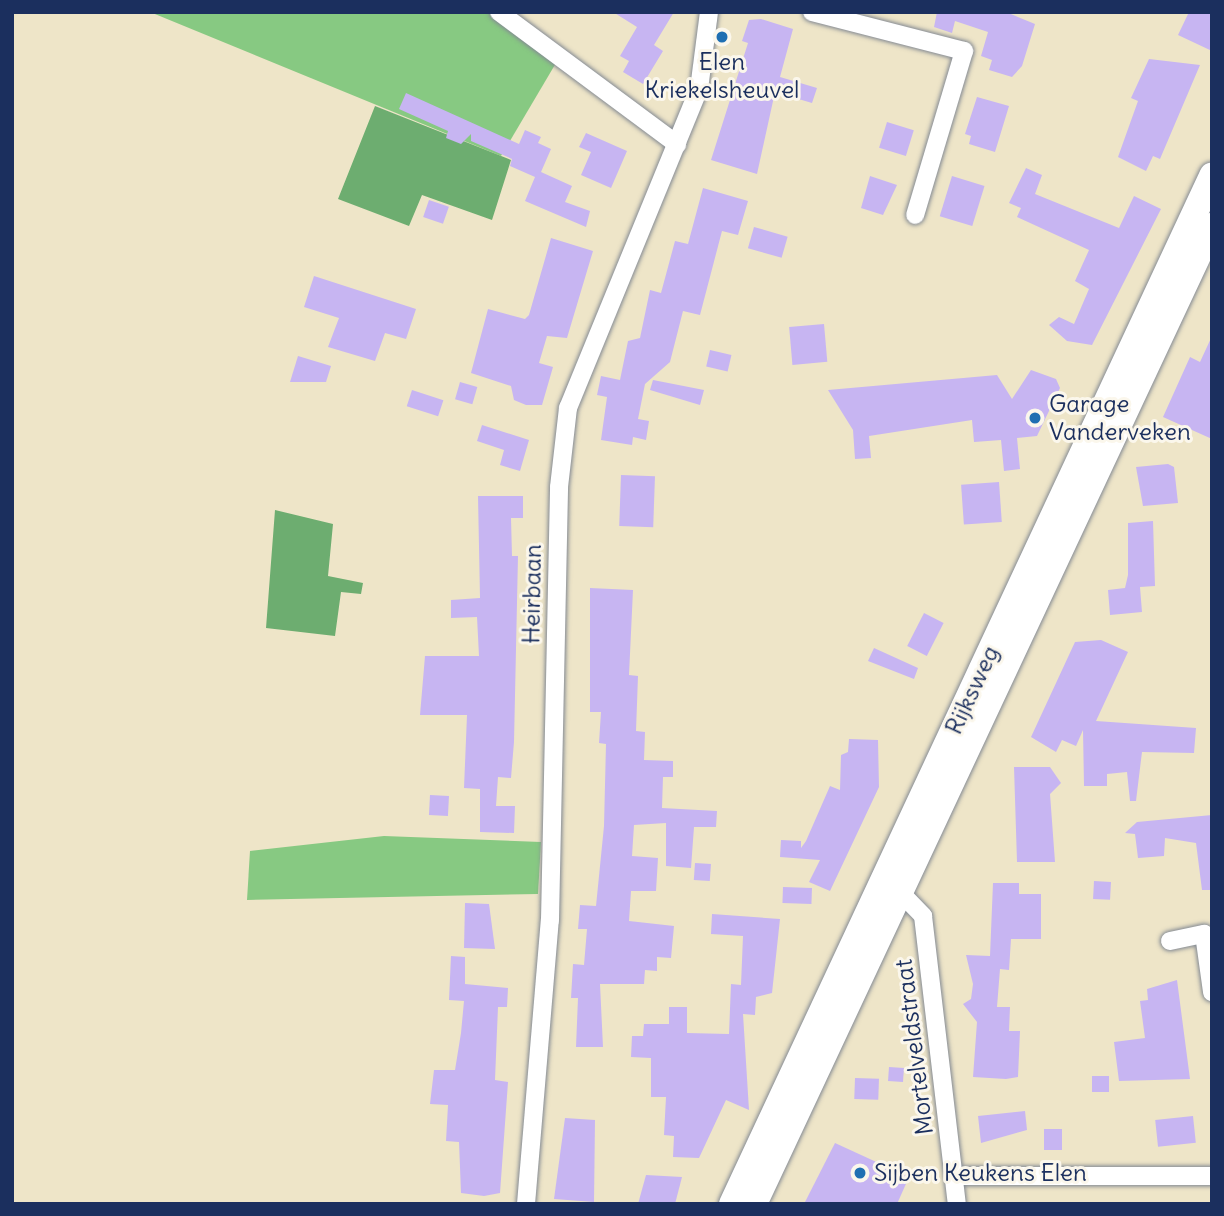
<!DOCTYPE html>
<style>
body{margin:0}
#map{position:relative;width:1224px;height:1216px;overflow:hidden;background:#eee5c8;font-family:Delius,sans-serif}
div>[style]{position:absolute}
.green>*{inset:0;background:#87c982}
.forest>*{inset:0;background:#6dad70}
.building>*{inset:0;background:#c7b5f2;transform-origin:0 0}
.roads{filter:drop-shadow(0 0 2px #848a93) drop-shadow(0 0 2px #848a93)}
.street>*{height:18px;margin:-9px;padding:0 9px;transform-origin:9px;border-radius:9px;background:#fff}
.primary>*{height:26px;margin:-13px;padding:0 13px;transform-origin:13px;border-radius:13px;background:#fff}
.dots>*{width:19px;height:19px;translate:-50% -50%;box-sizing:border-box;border:4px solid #fbf7ec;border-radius:50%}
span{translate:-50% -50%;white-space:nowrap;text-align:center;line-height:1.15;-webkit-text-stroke:6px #fbf7ec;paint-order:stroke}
.poi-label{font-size:24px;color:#1b2f5e}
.left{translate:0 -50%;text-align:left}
.street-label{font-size:24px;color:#1b2f5e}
.frame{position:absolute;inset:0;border:14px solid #1b2f5e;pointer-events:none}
</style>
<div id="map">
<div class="green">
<i style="clip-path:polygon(150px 12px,487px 12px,556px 63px,501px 156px)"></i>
<i style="clip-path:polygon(384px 836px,541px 842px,538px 894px,247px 900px,250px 851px)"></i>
</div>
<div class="forest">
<i style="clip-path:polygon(375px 106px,511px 160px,492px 220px,422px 195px,409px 226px,338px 199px)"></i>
<i style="clip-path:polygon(275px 510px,333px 524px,328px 576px,363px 583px,361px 594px,341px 592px,335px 636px,266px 628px)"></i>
</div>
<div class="building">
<i style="clip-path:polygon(613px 12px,674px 12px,654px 45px,663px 51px,643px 84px,623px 72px,629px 61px,620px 56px,637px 27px)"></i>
<i style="clip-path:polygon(937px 12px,1006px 12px,1035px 24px,1022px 66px,1012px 77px,989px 70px,992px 60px,981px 56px,988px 32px,955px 21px,952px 33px,934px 27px)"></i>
<i style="clip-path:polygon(1189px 12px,1212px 12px,1212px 51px,1178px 35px)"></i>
<i style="clip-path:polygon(761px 19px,793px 29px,780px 77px,817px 88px,812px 103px,775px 92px,757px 174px,711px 160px,748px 43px,742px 41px,749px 20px)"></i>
<i style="clip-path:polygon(1149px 59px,1200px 65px,1160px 159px,1153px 156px,1146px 171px,1118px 157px,1138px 101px,1131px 98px)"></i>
<i style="clip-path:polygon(406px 93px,519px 144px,525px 130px,541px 137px,538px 143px,551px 149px,541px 172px,572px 186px,565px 202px,590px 211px,586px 227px,525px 201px,535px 177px,510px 166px,512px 159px,471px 141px,471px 134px,461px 144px,446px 138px,448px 131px,399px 109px)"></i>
<i style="clip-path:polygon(977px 97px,1009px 106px,995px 152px,969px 144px,971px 136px,965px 134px)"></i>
<i style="left:887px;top:122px;width:28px;height:27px;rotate:17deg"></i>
<i style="clip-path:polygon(586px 133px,627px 151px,611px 188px,581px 175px,591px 152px,579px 147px)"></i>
<i style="clip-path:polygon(1026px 168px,1042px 175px,1035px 194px,1119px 228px,1134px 196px,1161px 209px,1092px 345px,1067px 341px,1049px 325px,1059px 317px,1074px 324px,1089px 289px,1075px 281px,1089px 250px,1017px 217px,1021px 208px,1009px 203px)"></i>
<i style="clip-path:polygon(870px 176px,897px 185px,883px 215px,861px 208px)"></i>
<i style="left:952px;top:176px;width:34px;height:42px;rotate:17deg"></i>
<i style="clip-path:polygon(703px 188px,748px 201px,738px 235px,722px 231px,700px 315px,683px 311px,670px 362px,645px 384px,638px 419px,649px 421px,646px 440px,633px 437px,632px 445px,601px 440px,607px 397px,597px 395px,601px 376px,620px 380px,628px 341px,640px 338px,650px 290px,661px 293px,675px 241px,688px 244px)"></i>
<i style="left:429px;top:200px;width:21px;height:18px;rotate:19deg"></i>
<i style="left:754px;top:227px;width:35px;height:22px;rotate:16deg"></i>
<i style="clip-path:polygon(551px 238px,593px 251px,567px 338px,547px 336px,539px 363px,553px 367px,542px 405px,526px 405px,514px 400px,511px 386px,471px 373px,488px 309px,525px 319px,529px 315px)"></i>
<i style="clip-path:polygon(314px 276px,416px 309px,406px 339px,385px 333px,375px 361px,328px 347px,339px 318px,304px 307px)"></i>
<i style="left:824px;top:324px;width:38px;height:35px;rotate:85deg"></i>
<i style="clip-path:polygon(1212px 336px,1212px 439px,1163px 417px,1190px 357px,1200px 362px)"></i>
<i style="left:710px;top:350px;width:22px;height:17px;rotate:13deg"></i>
<i style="clip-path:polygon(298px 356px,331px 366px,326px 382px,290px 382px)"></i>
<i style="clip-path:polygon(1031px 370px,1056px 379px,1060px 388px,1037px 436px,1017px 438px,1020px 469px,1004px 471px,1001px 440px,974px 442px,972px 420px,869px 436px,871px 458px,855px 459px,853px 430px,828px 390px,997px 375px,1012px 399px)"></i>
<i style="clip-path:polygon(653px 380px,704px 390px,700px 405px,650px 390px)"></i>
<i style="left:460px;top:382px;width:18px;height:18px;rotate:16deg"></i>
<i style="left:412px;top:390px;width:33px;height:17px;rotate:18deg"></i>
<i style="clip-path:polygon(482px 425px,529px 440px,520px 471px,500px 465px,504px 450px,477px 441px)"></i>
<i style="clip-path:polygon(1168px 464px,1174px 467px,1178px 503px,1143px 506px,1136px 467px)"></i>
<i style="left:621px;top:475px;width:34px;height:51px;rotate:2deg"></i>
<i style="left:999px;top:482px;width:40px;height:38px;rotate:86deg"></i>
<i style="clip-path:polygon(478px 496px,523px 496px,523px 518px,511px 518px,512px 556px,518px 556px,514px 742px,511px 778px,498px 777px,496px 806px,515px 806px,514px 833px,480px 832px,480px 789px,464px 788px,467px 715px,420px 715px,425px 656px,479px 656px,477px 617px,451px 618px,451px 600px,480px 598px)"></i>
<i style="clip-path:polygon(1153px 521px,1155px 586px,1140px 587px,1142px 612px,1110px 615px,1108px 590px,1125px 588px,1128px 575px,1128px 523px)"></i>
<i style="clip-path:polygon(590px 588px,633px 590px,629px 675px,638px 676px,636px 731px,645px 732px,644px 760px,673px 761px,673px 777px,663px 777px,662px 808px,717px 811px,716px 827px,694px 827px,691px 868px,666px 866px,666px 823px,634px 825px,632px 856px,658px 858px,656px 891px,631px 891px,629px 921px,674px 926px,671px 958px,657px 957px,657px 971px,645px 970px,644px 984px,600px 984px,603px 1047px,576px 1047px,578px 998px,571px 998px,573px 964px,584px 965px,587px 929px,578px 929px,580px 905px,596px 906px,604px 826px,606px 744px,599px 743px,601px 712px,590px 712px)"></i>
<i style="left:924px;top:613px;width:22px;height:37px;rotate:27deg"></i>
<i style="clip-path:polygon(1101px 640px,1128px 652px,1096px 721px,1196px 728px,1194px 753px,1142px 752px,1136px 801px,1130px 801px,1127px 772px,1107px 774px,1107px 786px,1084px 786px,1083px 730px,1076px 746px,1062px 740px,1056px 752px,1031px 737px,1075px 642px)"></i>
<i style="clip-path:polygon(874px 648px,918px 668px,914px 679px,868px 661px)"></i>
<i style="clip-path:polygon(849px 739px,878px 740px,879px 787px,830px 891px,809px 882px,820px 860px,780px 857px,781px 840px,801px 841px,801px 848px,806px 841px,830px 786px,840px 790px,841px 755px,848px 752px)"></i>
<i style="clip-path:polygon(1014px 767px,1050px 767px,1061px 783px,1050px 794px,1055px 862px,1017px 862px)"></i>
<i style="left:430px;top:795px;width:19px;height:20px;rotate:3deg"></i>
<i style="clip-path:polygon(1212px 815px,1212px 890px,1202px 890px,1196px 843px,1165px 838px,1164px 856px,1138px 858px,1135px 834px,1125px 833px,1137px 822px)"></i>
<i style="left:695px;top:863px;width:16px;height:17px;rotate:4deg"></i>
<i style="left:1094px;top:881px;width:17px;height:18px;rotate:3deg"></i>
<i style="clip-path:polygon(993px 883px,1019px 883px,1019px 894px,1041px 894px,1041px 939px,1011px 939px,1009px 970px,1000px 969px,997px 1007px,1010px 1007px,1009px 1031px,1020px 1031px,1018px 1077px,1006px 1079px,973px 1077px,977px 1022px,963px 1004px,971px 999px,973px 984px,966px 955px,990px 956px)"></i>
<i style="left:783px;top:887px;width:29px;height:16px;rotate:2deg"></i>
<i style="clip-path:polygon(465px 903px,489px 904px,495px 949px,464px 948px)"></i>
<i style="clip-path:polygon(712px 914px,780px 919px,772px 993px,756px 997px,755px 1015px,743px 1014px,749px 1110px,726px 1100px,699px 1158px,673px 1157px,674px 1136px,664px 1135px,666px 1097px,651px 1097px,651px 1058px,631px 1057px,632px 1036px,643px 1036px,644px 1024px,669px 1024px,669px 1007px,687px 1007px,687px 1033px,729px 1034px,731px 984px,741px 985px,743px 936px,711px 934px)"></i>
<i style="clip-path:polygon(451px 956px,465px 957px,465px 984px,508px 988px,507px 1007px,498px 1007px,495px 1080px,508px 1082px,500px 1193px,484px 1196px,461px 1193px,459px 1142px,446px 1141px,448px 1105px,430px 1104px,434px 1070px,455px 1070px,461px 1033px,464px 1001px,449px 1000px)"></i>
<i style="clip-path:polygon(1177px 980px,1190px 1079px,1119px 1081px,1114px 1042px,1145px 1038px,1140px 1001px,1148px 1000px,1147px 989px)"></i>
<i style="left:889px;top:1067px;width:15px;height:14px;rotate:4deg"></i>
<i style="left:1092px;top:1076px;width:17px;height:16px"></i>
<i style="left:855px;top:1078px;width:24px;height:21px;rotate:2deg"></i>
<i style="clip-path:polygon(1025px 1111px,1027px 1130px,981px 1143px,978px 1116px)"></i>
<i style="left:1193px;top:1116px;width:27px;height:38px;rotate:84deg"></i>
<i style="clip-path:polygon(565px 1118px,595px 1120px,594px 1202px,554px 1199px)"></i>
<i style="left:1044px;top:1129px;width:18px;height:21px"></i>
<i style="clip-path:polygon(835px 1143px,909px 1177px,897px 1204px,804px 1204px)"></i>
<i style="clip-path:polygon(646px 1175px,682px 1177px,675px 1204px,638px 1204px)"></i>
</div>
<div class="roads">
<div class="street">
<i style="left:499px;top:12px;width:222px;rotate:36.6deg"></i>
<i style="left:812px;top:12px;width:157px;rotate:14.4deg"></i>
<i style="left:964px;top:51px;width:171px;rotate:106.6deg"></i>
<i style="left:901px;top:893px;width:32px;rotate:46deg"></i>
<i style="left:923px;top:916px;width:290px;rotate:83.3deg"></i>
<i style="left:1170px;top:941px;width:35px;rotate:-12deg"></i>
<i style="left:1204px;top:934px;width:59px;rotate:82.1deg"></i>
<i style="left:954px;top:1176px;width:258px"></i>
<i style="left:526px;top:1204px;width:285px;rotate:-85.2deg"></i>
<i style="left:550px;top:920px;width:433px;rotate:-88.8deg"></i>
<i style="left:559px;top:487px;width:80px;rotate:-83.5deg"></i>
<i style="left:568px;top:408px;width:345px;rotate:-67.7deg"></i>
<i style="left:699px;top:89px;width:78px;rotate:-82.6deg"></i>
</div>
<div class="primary">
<i style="left:732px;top:1204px;width:1135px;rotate:-64.97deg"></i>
<i style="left:754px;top:1204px;width:1080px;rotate:-64.91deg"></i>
</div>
</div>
<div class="dots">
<i style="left:722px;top:37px;background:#1f6fb2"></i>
<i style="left:1035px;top:418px;background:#1f6fb2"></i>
<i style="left:860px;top:1173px;background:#1f6fb2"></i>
</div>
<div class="poi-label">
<span style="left:722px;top:76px">Elen<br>Kriekelsheuvel</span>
<span class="left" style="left:1049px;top:418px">Garage<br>Vanderveken</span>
<span class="left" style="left:874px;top:1173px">Sijben Keukens Elen</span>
</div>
<div class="street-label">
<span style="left:532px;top:594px;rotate:-89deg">Heirbaan</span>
<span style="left:972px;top:690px;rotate:-65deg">Rijksweg</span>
<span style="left:914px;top:1047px;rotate:-97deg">Mortelveldstraat</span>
</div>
<div class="frame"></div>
</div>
